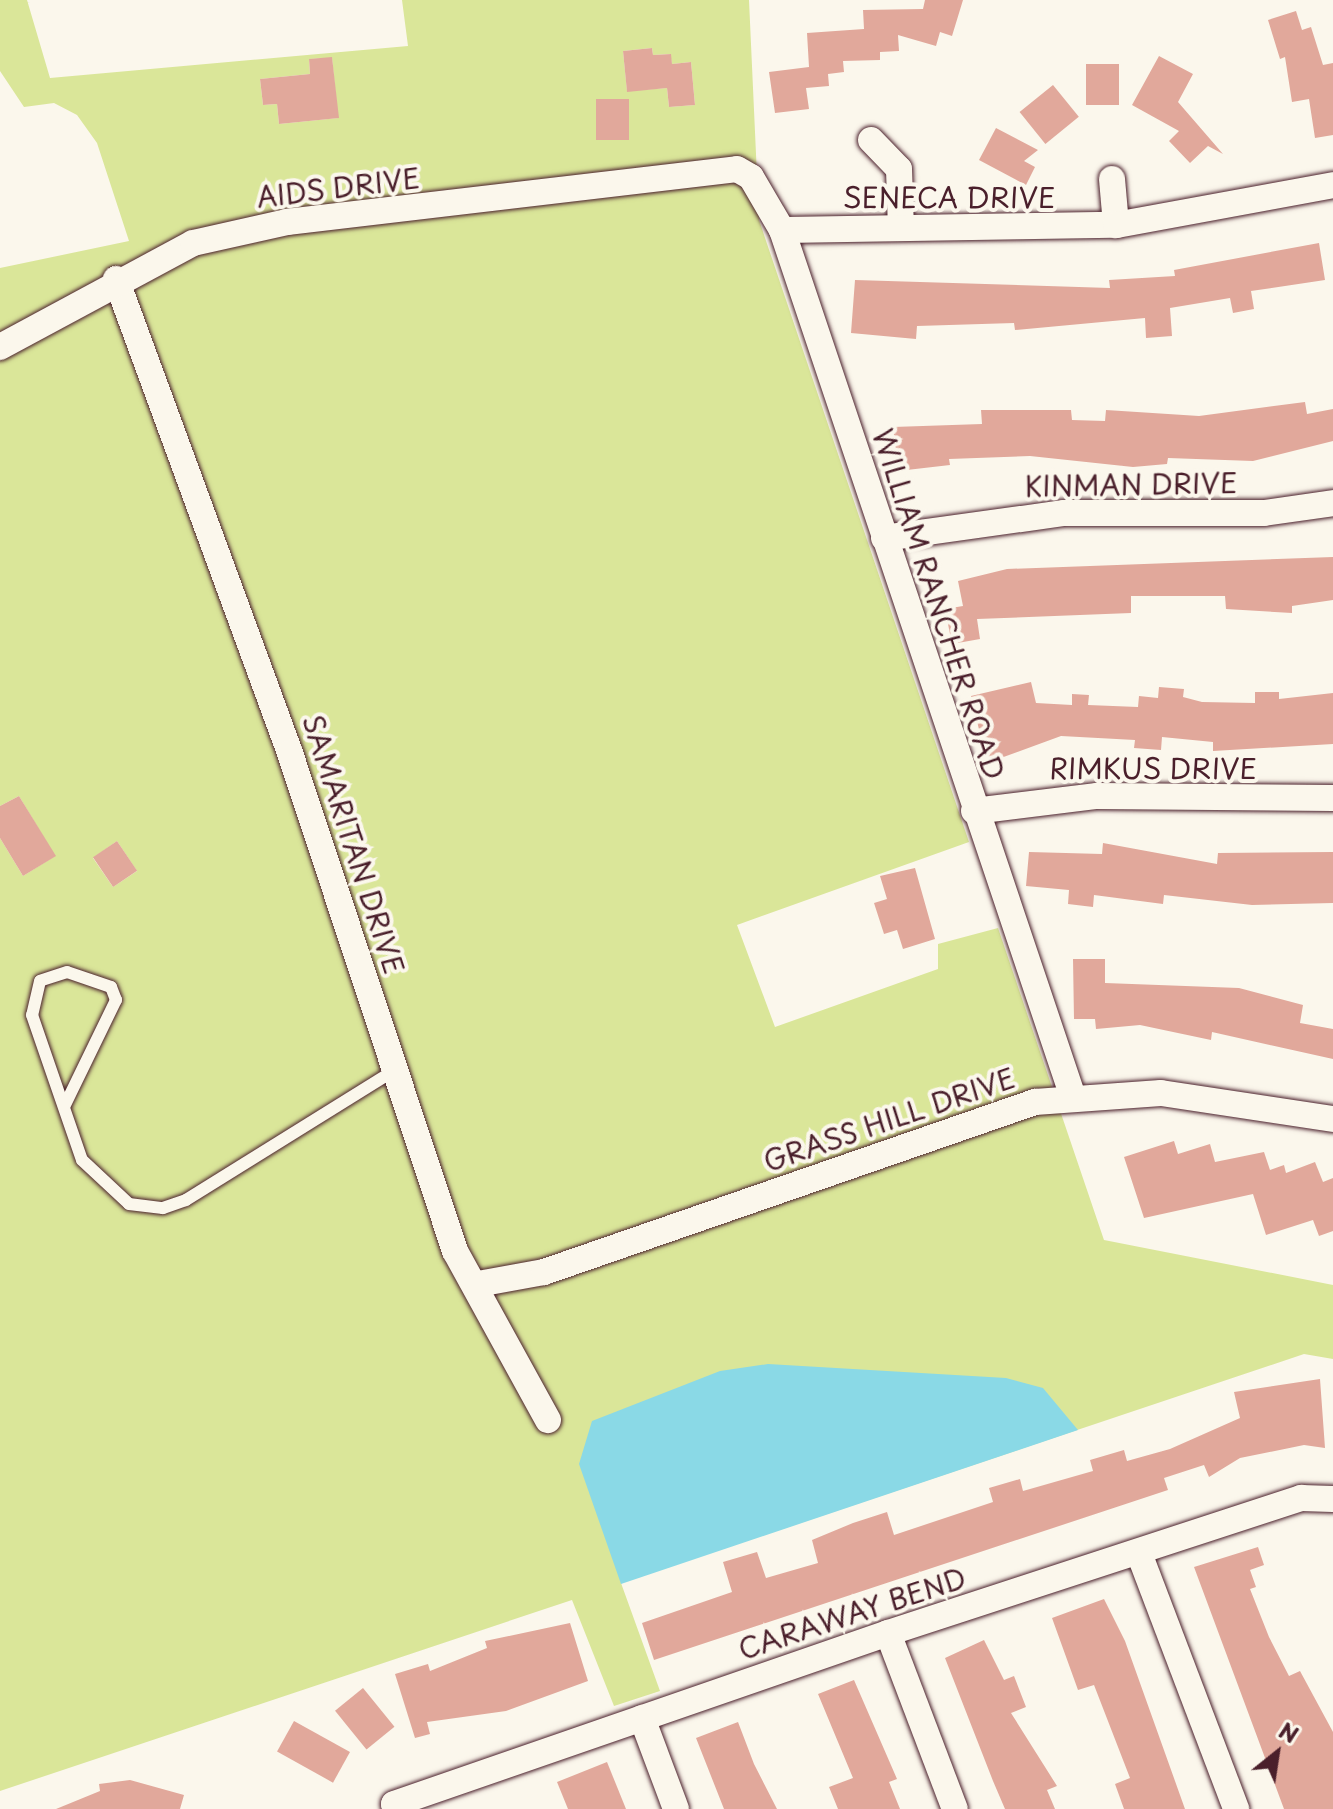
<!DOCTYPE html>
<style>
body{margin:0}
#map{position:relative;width:1333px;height:1809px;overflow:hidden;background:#fbf7ec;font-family:"Playpen Sans",sans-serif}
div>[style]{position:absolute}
.green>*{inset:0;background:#dae699}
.water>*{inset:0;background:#8ad9e6}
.building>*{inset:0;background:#e1a89b;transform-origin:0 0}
.roads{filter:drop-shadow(0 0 2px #4a1f2b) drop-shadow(0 0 2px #4a1f2b)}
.lane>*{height:12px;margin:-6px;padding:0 6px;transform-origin:6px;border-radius:6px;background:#fbf7ec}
.street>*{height:26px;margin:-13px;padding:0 13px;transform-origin:13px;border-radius:13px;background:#fbf7ec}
span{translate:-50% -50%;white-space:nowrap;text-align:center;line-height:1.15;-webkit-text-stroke:8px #fbf7ec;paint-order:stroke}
.street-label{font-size:28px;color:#4a1f2b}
.north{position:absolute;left:1237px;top:1713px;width:80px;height:80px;-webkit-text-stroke:6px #fbf7ec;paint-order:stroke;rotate:30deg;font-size:22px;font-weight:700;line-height:32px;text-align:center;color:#4a1f2b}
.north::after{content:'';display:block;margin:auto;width:28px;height:36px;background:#4a1f2b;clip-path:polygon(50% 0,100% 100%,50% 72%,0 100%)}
</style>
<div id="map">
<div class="green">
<i style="clip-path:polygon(evenodd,0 0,27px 0,50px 78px,408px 46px,402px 0,749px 0,759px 220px,969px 842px,737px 925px,775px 1027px,938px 969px,938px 944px,998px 928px,1104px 1240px,1333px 1285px,1333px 1359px,1304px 1354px,621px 1583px,660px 1691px,614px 1706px,572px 1600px,0 1791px,0 838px,23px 876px,55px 856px,19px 796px,0 806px,0 268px,129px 241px,97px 143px,77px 115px,54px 103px,24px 107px,0 71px,0 0,652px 48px,653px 55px,670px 54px,672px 64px,691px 62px,695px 105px,669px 107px,667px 88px,627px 91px,623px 51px,652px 48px,0 0,332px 58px,338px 118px,279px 124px,277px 104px,263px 105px,260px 79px,310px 74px,309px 59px,332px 58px,0 0,596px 99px,628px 99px,596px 139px,596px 99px,0 0,117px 841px,137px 871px,113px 887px,93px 858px,117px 841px)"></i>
</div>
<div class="water">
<i style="clip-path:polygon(768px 1364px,1006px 1378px,1043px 1388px,1078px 1430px,621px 1584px,579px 1464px,592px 1421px,720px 1371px)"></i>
</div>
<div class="building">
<i style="clip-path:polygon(925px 0,963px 0,952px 36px,940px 32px,936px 46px,898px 35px,899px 51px,880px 52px,880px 60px,843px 61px,844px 72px,828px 74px,829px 86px,806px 88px,809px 109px,775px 113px,769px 72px,809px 67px,807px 33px,864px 29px,863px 10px,923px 9px)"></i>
<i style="clip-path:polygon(1296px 11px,1302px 30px,1311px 27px,1323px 65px,1333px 63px,1333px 135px,1315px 138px,1309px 99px,1292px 102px,1285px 57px,1280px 59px,1268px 20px)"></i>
<i style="clip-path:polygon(652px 48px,653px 55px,671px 54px,672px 64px,691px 62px,695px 105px,669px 107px,667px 88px,627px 92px,623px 51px)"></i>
<i style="clip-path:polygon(1159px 56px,1193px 74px,1178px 102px,1223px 154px,1208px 146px,1190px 163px,1169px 141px,1179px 131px,1132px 105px)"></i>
<i style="clip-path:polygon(332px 57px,339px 118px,279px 124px,277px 104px,263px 105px,260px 79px,310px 74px,309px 59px)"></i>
<i style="left:1119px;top:64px;width:41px;height:33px;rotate:90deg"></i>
<i style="left:1053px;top:85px;width:41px;height:43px;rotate:51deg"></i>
<i style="left:596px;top:99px;width:33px;height:41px"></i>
<i style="clip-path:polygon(996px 128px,1038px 150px,1024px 161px,1035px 167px,1026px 185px,979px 160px)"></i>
<i style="clip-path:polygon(1319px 243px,1325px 280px,1251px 291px,1254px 309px,1233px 313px,1230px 298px,1170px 308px,1172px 336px,1146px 338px,1145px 318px,1015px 330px,1014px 323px,917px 326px,916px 339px,851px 333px,855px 280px,1110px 288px,1109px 280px,1175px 276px,1174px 270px)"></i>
<i style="clip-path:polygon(1305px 402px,1307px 414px,1333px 409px,1333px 441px,1253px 461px,1168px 458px,1167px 464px,1133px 467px,1030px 456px,949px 459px,950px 465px,898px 471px,893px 427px,982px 424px,981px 410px,1071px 410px,1072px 420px,1105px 421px,1106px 410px,1199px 416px)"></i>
<i style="clip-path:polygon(1333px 557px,1333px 600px,1292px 606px,1292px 613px,1226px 609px,1225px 596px,1131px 596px,1131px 613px,977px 619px,980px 639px,952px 644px,945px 609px,963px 606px,958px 581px,1007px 569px)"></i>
<i style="clip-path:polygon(1031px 682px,1036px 703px,1072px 705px,1072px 694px,1089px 695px,1088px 705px,1138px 707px,1139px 696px,1158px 698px,1159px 687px,1184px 689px,1183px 697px,1202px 702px,1255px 703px,1255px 692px,1279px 692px,1279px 699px,1333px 693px,1333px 744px,1213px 751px,1213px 742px,1162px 737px,1161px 750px,1134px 748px,1135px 740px,1061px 736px,987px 763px,971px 696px)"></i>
<i style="clip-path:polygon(19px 796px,56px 856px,23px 876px,0 838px,0 806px)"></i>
<i style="left:117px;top:841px;width:36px;height:29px;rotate:56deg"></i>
<i style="clip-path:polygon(1103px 843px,1217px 864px,1218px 853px,1333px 852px,1333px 903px,1252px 905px,1164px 895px,1163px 904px,1094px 895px,1093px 907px,1068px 904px,1069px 890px,1026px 886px,1029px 852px,1102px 854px)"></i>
<i style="clip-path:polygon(915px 868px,935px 939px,903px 949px,897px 930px,884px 934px,874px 903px,887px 899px,880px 876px)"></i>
<i style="clip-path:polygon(1073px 959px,1105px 959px,1105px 983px,1239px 988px,1303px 1005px,1300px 1023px,1333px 1029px,1333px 1059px,1212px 1032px,1211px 1040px,1140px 1025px,1096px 1029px,1095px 1019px,1074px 1019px)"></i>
<i style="clip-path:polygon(1174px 1141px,1178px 1154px,1210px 1144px,1215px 1162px,1264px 1152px,1270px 1170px,1284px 1165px,1286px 1173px,1315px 1162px,1323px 1182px,1333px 1178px,1333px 1231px,1319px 1236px,1313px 1220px,1266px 1235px,1253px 1194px,1144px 1218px,1124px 1157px)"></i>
<i style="clip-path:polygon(1320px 1379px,1325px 1448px,1304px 1445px,1240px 1458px,1209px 1477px,1204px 1465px,1164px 1478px,1168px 1490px,654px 1660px,642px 1623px,732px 1592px,723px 1562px,757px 1552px,766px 1578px,818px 1563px,812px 1540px,853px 1523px,887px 1512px,894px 1535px,993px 1502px,989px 1488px,1020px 1479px,1023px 1491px,1093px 1471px,1090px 1460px,1124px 1450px,1127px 1461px,1170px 1449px,1240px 1418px,1234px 1392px)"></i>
<i style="clip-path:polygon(1258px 1547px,1264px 1565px,1250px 1570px,1256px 1587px,1250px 1589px,1269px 1637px,1289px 1676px,1300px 1671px,1333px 1732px,1333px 1809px,1284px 1809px,1194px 1567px)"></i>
<i style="clip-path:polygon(1104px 1599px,1125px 1641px,1185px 1809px,1124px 1809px,1115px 1784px,1130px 1778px,1094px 1685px,1078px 1690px,1052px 1618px)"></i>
<i style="clip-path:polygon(570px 1623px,588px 1681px,506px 1711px,427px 1722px,430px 1734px,415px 1738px,395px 1674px,428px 1664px,430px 1671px,487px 1648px,485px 1641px)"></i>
<i style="clip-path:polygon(984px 1640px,1004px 1680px,1014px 1676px,1026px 1707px,1011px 1713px,1057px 1786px,1047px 1790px,1055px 1809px,1005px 1809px,993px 1781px,945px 1658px)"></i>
<i style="clip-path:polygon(854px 1680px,897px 1779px,889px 1782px,900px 1809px,838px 1809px,829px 1787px,853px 1778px,818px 1694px)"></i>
<i style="left:363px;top:1688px;width:50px;height:36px;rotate:51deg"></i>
<i style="left:294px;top:1721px;width:64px;height:35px;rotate:29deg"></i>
<i style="clip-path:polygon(738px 1722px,754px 1764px,777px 1809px,724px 1809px,696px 1738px)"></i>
<i style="clip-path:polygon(607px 1762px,626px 1809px,568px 1809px,557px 1782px)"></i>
<i style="clip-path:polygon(130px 1780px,184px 1795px,180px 1809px,56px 1809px,100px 1791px,99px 1784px)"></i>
</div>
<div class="roads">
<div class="lane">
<i style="left:65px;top:1105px;width:117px;rotate:-64.1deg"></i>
<i style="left:116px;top:1000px;width:14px;rotate:-111deg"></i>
<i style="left:111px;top:987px;width:46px;rotate:-161.2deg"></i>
<i style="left:67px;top:972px;width:28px;rotate:162deg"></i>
<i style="left:40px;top:981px;width:35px;rotate:103deg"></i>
<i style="left:32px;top:1015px;width:153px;rotate:71deg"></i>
<i style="left:82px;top:1160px;width:64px;rotate:43.1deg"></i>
<i style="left:129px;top:1204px;width:34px;rotate:7deg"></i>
<i style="left:163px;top:1208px;width:24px;rotate:-19deg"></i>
<i style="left:186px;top:1200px;width:246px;rotate:-31.9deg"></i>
</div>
<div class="street">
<i style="left:871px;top:140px;width:40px;rotate:46deg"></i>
<i style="left:899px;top:169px;width:59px;rotate:88.1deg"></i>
<i style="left:1112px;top:179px;width:46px;rotate:85deg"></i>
<i style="left:782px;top:230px;width:334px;rotate:-0.9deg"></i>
<i style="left:1116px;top:225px;width:221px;rotate:-10.4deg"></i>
<i style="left:116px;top:279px;width:505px;rotate:69.84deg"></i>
<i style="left:290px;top:753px;width:525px;rotate:71.67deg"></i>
<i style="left:455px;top:1251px;width:193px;rotate:61.2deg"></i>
<i style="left:0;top:347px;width:219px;rotate:-28.3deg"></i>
<i style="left:193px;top:243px;width:96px;rotate:-12.6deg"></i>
<i style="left:287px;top:222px;width:453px;rotate:-6.7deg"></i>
<i style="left:737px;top:169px;width:16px;rotate:30deg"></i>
<i style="left:751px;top:177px;width:61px;rotate:59.7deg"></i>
<i style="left:782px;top:230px;width:915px;rotate:71.45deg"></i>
<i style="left:884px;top:538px;width:182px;rotate:-7.9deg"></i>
<i style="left:1064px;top:513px;width:200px"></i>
<i style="left:1264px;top:513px;width:70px;rotate:-8.2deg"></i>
<i style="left:974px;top:811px;width:124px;rotate:-7deg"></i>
<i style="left:1097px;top:796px;width:236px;rotate:0.5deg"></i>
<i style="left:478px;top:1284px;width:67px;rotate:-10.3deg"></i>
<i style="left:544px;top:1272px;width:520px;rotate:-19.1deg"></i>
<i style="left:1035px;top:1102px;width:126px;rotate:-4.1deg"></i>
<i style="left:1161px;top:1093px;width:174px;rotate:8.6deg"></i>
<i style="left:1139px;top:1553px;width:274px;rotate:69.2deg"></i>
<i style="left:888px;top:1633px;width:188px;rotate:69.2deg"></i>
<i style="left:642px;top:1718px;width:97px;rotate:69.5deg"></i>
<i style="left:396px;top:1809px;width:5px;rotate:-112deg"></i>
<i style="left:394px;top:1804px;width:523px;rotate:-19.09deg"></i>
<i style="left:888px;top:1633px;width:435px;rotate:-18.1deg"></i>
<i style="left:1301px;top:1498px;width:32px;rotate:2deg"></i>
</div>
</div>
<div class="street-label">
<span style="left:338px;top:187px;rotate:-7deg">AIDS DRIVE</span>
<span style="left:949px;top:197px">SENECA DRIVE</span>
<span style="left:1131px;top:484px;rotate:-1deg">KINMAN DRIVE</span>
<span style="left:939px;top:604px;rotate:72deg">WILLIAM RANCHER ROAD</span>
<span style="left:1153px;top:768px">RIMKUS DRIVE</span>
<span style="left:354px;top:844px;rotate:72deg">SAMARITAN DRIVE</span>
<span style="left:889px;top:1119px;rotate:-19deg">GRASS HILL DRIVE</span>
<span style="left:852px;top:1613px;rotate:-18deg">CARAWAY BEND</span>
</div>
<div class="north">N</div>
</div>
